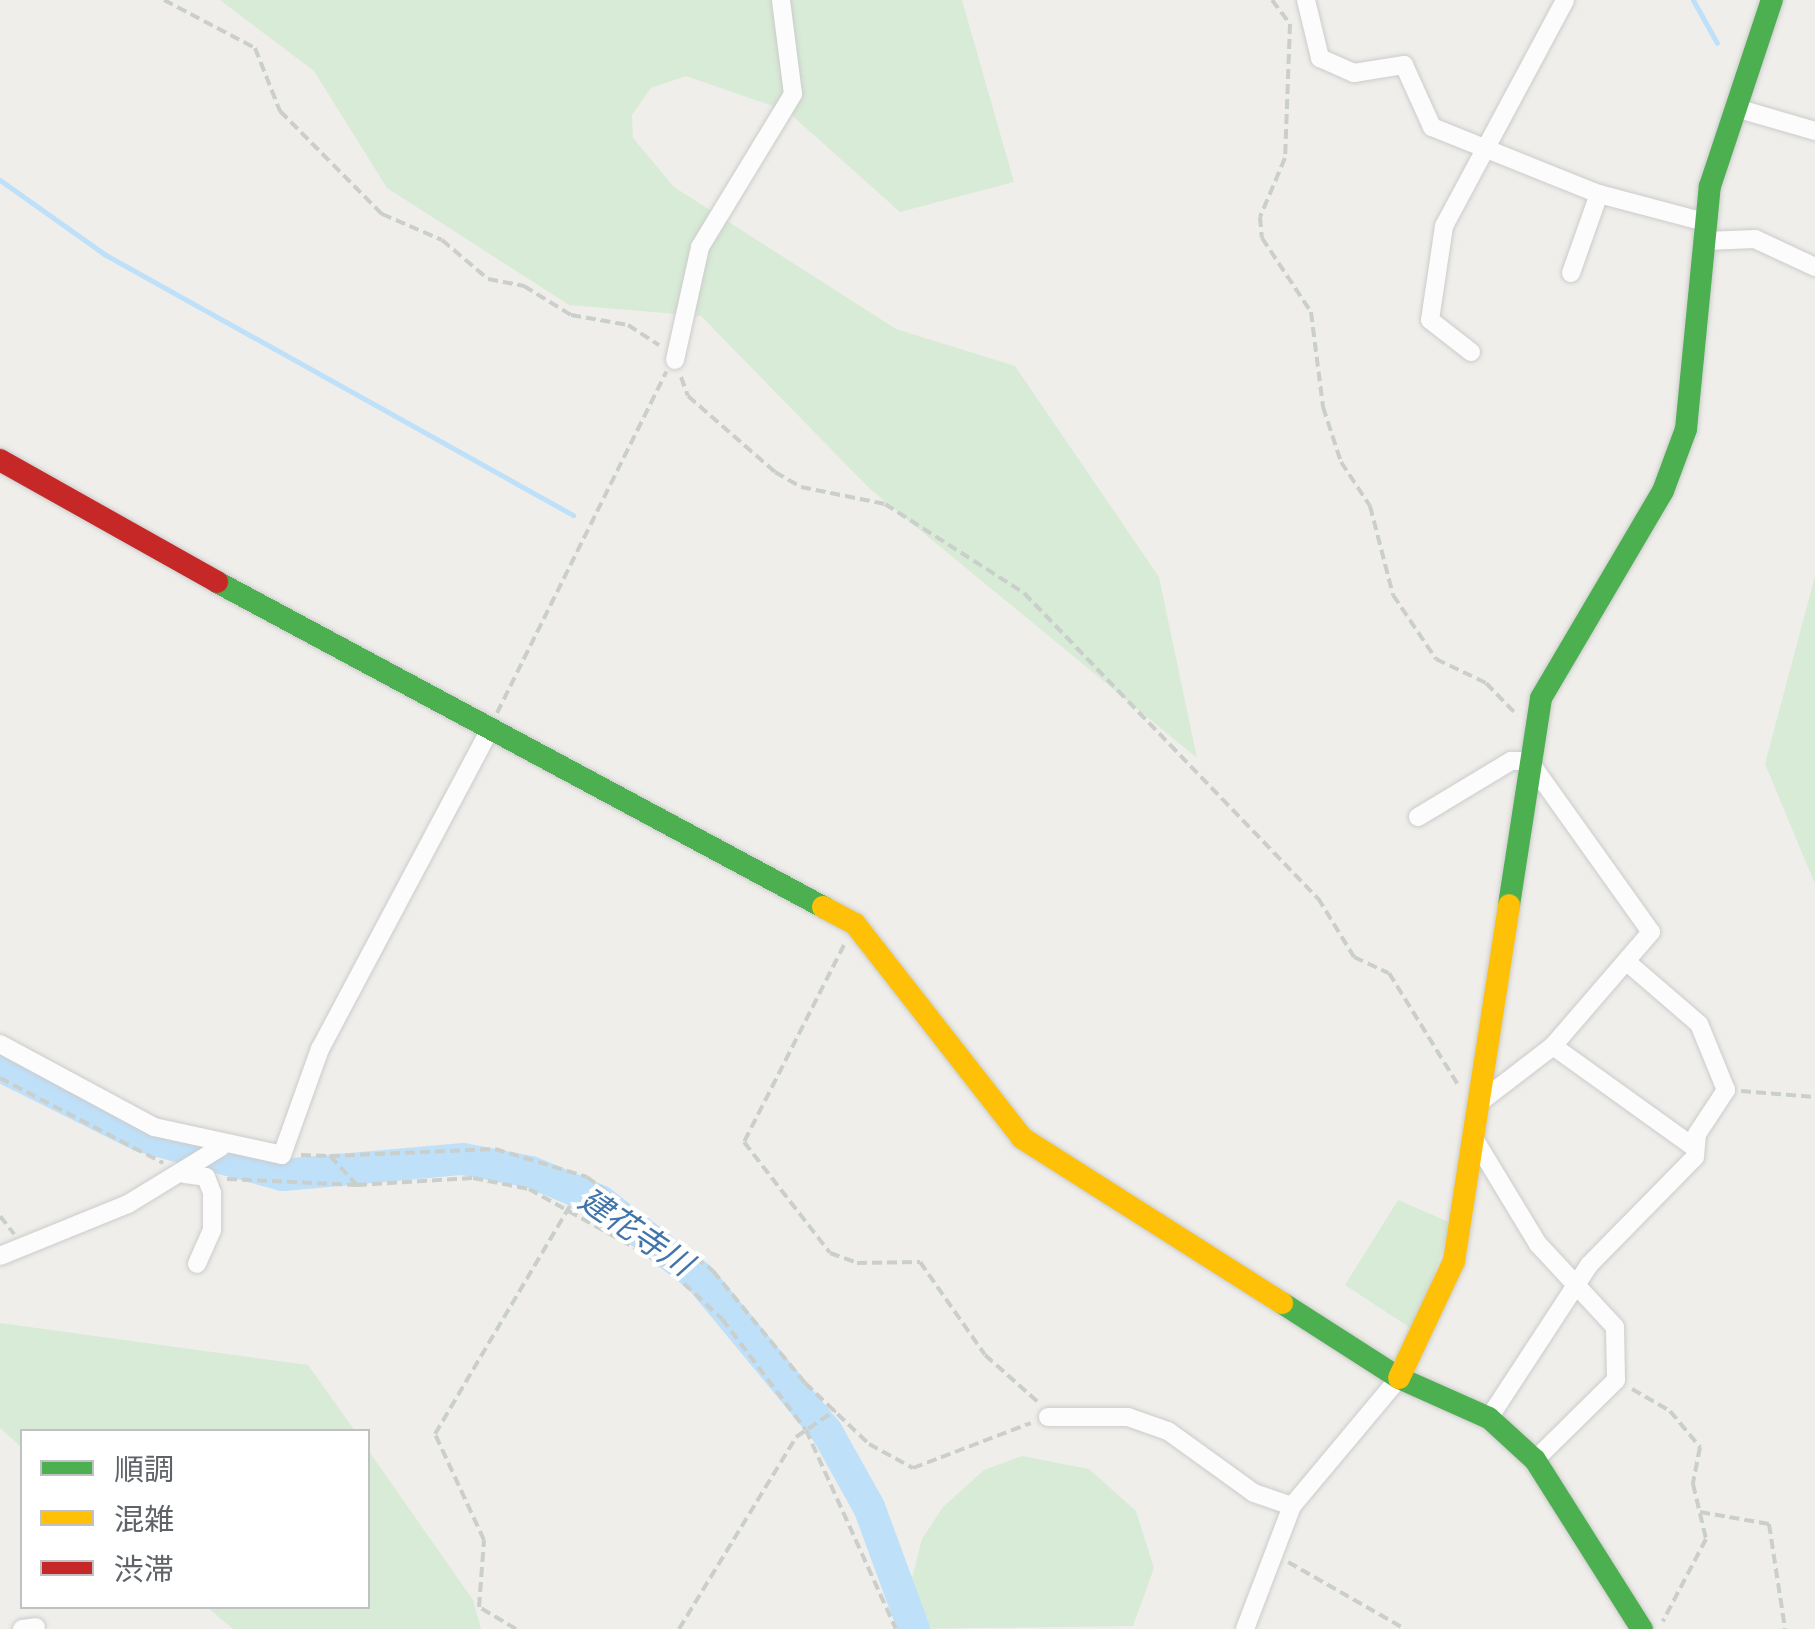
<!DOCTYPE html>
<meta charset="utf-8">
<style>
body{margin:0}
#map{position:relative;width:1815px;height:1629px;overflow:hidden;background:#efeeea;font-family:"Nunito Sans","Noto Sans JP",sans-serif}
div>[style]{position:absolute}
.green>*{inset:0;background:#d8ebd6}
.stream>*{height:5px;margin:-2.5px;padding:0 2.5px;transform-origin:2.5px;border-radius:2.5px;background:#bfe0f9}
.river>*{height:32px;margin:-16px;padding:0 16px;transform-origin:16px;border-radius:16px;background:#bfe0f9}
.path>*{height:4px;margin-top:-2px;transform-origin:0;background:repeating-linear-gradient(90deg,#cacfcc 0 10px,transparent 0 15px)}
.roads{filter:drop-shadow(0 0 2px #cbcccc) drop-shadow(0 0 2px #cbcccc)}
.street>*{height:18px;margin:-9px;padding:0 9px;transform-origin:9px;border-radius:9px;background:#fdfcfc}
.fast>*{height:22px;margin:-11px;padding:0 11px;transform-origin:11px;border-radius:11px;background:#4caf50}
.slow>*{height:22px;margin:-11px;padding:0 11px;transform-origin:11px;border-radius:11px;background:#ffc107}
.jam>*{height:22px;margin:-11px;padding:0 11px;transform-origin:11px;border-radius:11px;background:#c62828}
span{translate:-50% -50%;white-space:nowrap;text-align:center;line-height:1.15;-webkit-text-stroke:8px #fff;paint-order:stroke}
.water-label{font-size:32px;color:#4174aa;font-style:italic}
.legend{position:absolute;left:20px;top:1429px;width:350px;height:180px;box-sizing:border-box;background:#fff;border:2px solid #bfc1c3;margin:0;padding:12px 18px;list-style:none;font-size:30px;color:#5f6368}
.legend li{display:flex;align-items:center;gap:20px;height:50px}
.legend b{width:50px;border:2px solid #bfc1c3}
</style>
<div id="map">
<div class="green">
<i style="clip-path:polygon(220px 0,962px 0,1014px 182px,900px 212px,787px 111px,686px 76px,651px 88px,632px 115px,633px 138px,674px 187px,896px 329px,1015px 366px,1159px 577px,1197px 758px,870px 489px,701px 316px,569px 305px,387px 188px,314px 71px)"></i>
<i style="clip-path:polygon(1815px 576px,1815px 884px,1765px 764px)"></i>
<i style="clip-path:polygon(1398px 1200px,1451px 1223px,1415px 1331px,1345px 1285px)"></i>
<i style="clip-path:polygon(0 1323px,308px 1365px,355px 1431px,22px 1432px,22px 1448px,0 1428px)"></i>
<i style="clip-path:polygon(368px 1450px,473px 1600px,481px 1629px,233px 1629px,207px 1607px,368px 1606px)"></i>
<i style="clip-path:polygon(1022px 1456px,1089px 1469px,1136px 1511px,1154px 1568px,1133px 1626px,899px 1629px,922px 1539px,943px 1507px,984px 1470px)"></i>
</div>
<div class="stream">
<i style="left:1693px;top:0;width:49px;rotate:60.8deg"></i>
<i style="left:0;top:180px;width:128px;rotate:35.4deg"></i>
<i style="left:104px;top:254px;width:537px;rotate:29.1deg"></i>
</div>
<div class="river">
<i style="left:0;top:1066px;width:157px;rotate:26.4deg"></i>
<i style="left:141px;top:1136px;width:147px;rotate:15.4deg"></i>
<i style="left:283px;top:1175px;width:181px;rotate:-5.1deg"></i>
<i style="left:463px;top:1159px;width:69px;rotate:10.8deg"></i>
<i style="left:531px;top:1172px;width:75px;rotate:22.8deg"></i>
<i style="left:600px;top:1201px;width:126px;rotate:37.6deg"></i>
<i style="left:700px;top:1278px;width:200px;rotate:50.5deg"></i>
<i style="left:827px;top:1432px;width:86px;rotate:60.8deg"></i>
<i style="left:869px;top:1507px;width:130px;rotate:69.8deg"></i>
</div>
<div class="path">
<i style="left:164px;top:0;width:103px;rotate:27.8deg"></i>
<i style="left:255px;top:48px;width:68px;rotate:68.4deg"></i>
<i style="left:280px;top:111px;width:145px;rotate:45.3deg"></i>
<i style="left:382px;top:214px;width:65px;rotate:23.4deg"></i>
<i style="left:442px;top:240px;width:60px;rotate:40.3deg"></i>
<i style="left:488px;top:279px;width:37px;rotate:11deg"></i>
<i style="left:524px;top:286px;width:55px;rotate:31.7deg"></i>
<i style="left:571px;top:315px;width:58px;rotate:10deg"></i>
<i style="left:628px;top:325px;width:37px;rotate:33deg"></i>
<i style="left:1272px;top:0;width:30px;rotate:53deg"></i>
<i style="left:1290px;top:24px;width:134px;rotate:92.1deg"></i>
<i style="left:1285px;top:158px;width:64px;rotate:113deg"></i>
<i style="left:1260px;top:217px;width:21px;rotate:85deg"></i>
<i style="left:1262px;top:238px;width:89px;rotate:56.5deg"></i>
<i style="left:1311px;top:312px;width:96px;rotate:82.8deg"></i>
<i style="left:1323px;top:407px;width:58px;rotate:71.9deg"></i>
<i style="left:1341px;top:462px;width:53px;rotate:56.6deg"></i>
<i style="left:1370px;top:506px;width:92px;rotate:75.5deg"></i>
<i style="left:1393px;top:595px;width:77px;rotate:56.1deg"></i>
<i style="left:1436px;top:659px;width:55px;rotate:25.6deg"></i>
<i style="left:1486px;top:683px;width:45px;rotate:45.9deg"></i>
<i style="left:681px;top:377px;width:20px;rotate:70deg"></i>
<i style="left:688px;top:396px;width:116px;rotate:41.1deg"></i>
<i style="left:775px;top:472px;width:30px;rotate:30deg"></i>
<i style="left:801px;top:487px;width:86px;rotate:11.4deg"></i>
<i style="left:885px;top:504px;width:165px;rotate:32.6deg"></i>
<i style="left:1024px;top:593px;width:424px;rotate:46.1deg"></i>
<i style="left:1318px;top:898px;width:69px;rotate:58.6deg"></i>
<i style="left:1354px;top:957px;width:38px;rotate:25deg"></i>
<i style="left:1389px;top:973px;width:135px;rotate:58.3deg"></i>
<i style="left:497px;top:713px;width:381px;rotate:-63.6deg"></i>
<i style="left:844px;top:945px;width:221px;rotate:116.9deg"></i>
<i style="left:744px;top:1142px;width:140px;rotate:52.2deg"></i>
<i style="left:830px;top:1253px;width:29px;rotate:20deg"></i>
<i style="left:857px;top:1263px;width:63px;rotate:-0.9deg"></i>
<i style="left:920px;top:1262px;width:113px;rotate:55deg"></i>
<i style="left:985px;top:1355px;width:72px;rotate:41.6deg"></i>
<i style="left:0;top:1078px;width:184px;rotate:27.5deg"></i>
<i style="left:1741px;top:1091px;width:74px;rotate:4.6deg"></i>
<i style="left:301px;top:1155px;width:29px;rotate:2deg"></i>
<i style="left:330px;top:1156px;width:40px;rotate:47deg"></i>
<i style="left:357px;top:1185px;width:116px;rotate:-3.5deg"></i>
<i style="left:473px;top:1178px;width:57px;rotate:11.1deg"></i>
<i style="left:529px;top:1189px;width:152px;rotate:29.1deg"></i>
<i style="left:662px;top:1263px;width:82px;rotate:43deg"></i>
<i style="left:722px;top:1319px;width:139px;rotate:52.9deg"></i>
<i style="left:806px;top:1430px;width:218px;rotate:65.7deg"></i>
<i style="left:330px;top:1156px;width:165px;rotate:-2.4deg"></i>
<i style="left:495px;top:1149px;width:96px;rotate:16.9deg"></i>
<i style="left:587px;top:1177px;width:157px;rotate:36.7deg"></i>
<i style="left:713px;top:1271px;width:145px;rotate:50.6deg"></i>
<i style="left:805px;top:1383px;width:88px;rotate:43.6deg"></i>
<i style="left:869px;top:1444px;width:50px;rotate:28.6deg"></i>
<i style="left:913px;top:1468px;width:126px;rotate:-20.9deg"></i>
<i style="left:227px;top:1179px;width:130px;rotate:2.6deg"></i>
<i style="left:0;top:1216px;width:23px;rotate:52deg"></i>
<i style="left:1632px;top:1389px;width:44px;rotate:30.1deg"></i>
<i style="left:1670px;top:1411px;width:47px;rotate:50.2deg"></i>
<i style="left:1700px;top:1447px;width:38px;rotate:101deg"></i>
<i style="left:1693px;top:1484px;width:57px;rotate:76.7deg"></i>
<i style="left:1706px;top:1539px;width:93px;rotate:117.7deg"></i>
<i style="left:1700px;top:1512px;width:70px;rotate:9.9deg"></i>
<i style="left:1769px;top:1524px;width:106px;rotate:81.3deg"></i>
<i style="left:1288px;top:1562px;width:135px;rotate:29.8deg"></i>
<i style="left:516px;top:1629px;width:43px;rotate:-149.3deg"></i>
<i style="left:479px;top:1607px;width:67px;rotate:-85.7deg"></i>
<i style="left:484px;top:1540px;width:117px;rotate:-114.8deg"></i>
<i style="left:435px;top:1434px;width:265px;rotate:-59.4deg"></i>
<i style="left:679px;top:1629px;width:225px;rotate:-58.6deg"></i>
<i style="left:796px;top:1437px;width:48px;rotate:-34deg"></i>
</div>
<div class="roads">
<div class="street">
<i style="left:1306px;top:0;width:60px;rotate:76.4deg"></i>
<i style="left:1320px;top:58px;width:37px;rotate:24deg"></i>
<i style="left:1354px;top:73px;width:51px;rotate:-9.1deg"></i>
<i style="left:1404px;top:65px;width:68px;rotate:65.7deg"></i>
<i style="left:1432px;top:127px;width:180px;rotate:21.9deg"></i>
<i style="left:1599px;top:194px;width:110px;rotate:14.8deg"></i>
<i style="left:1736px;top:108px;width:82px;rotate:16.2deg"></i>
<i style="left:1706px;top:241px;width:49px;rotate:-2.3deg"></i>
<i style="left:1755px;top:239px;width:66px;rotate:25deg"></i>
<i style="left:1571px;top:273px;width:84px;rotate:-70.5deg"></i>
<i style="left:1471px;top:352px;width:52px;rotate:-142deg"></i>
<i style="left:1430px;top:320px;width:95px;rotate:-81.5deg"></i>
<i style="left:1444px;top:226px;width:256px;rotate:-61.8deg"></i>
<i style="left:675px;top:360px;width:116px;rotate:-77.5deg"></i>
<i style="left:700px;top:247px;width:179px;rotate:-58.7deg"></i>
<i style="left:793px;top:94px;width:95px;rotate:-97.3deg"></i>
<i style="left:1418px;top:817px;width:109px;rotate:-31.1deg"></i>
<i style="left:1511px;top:761px;width:18px"></i>
<i style="left:1529px;top:761px;width:210px;rotate:54.5deg"></i>
<i style="left:1651px;top:932px;width:150px;rotate:130.7deg"></i>
<i style="left:1553px;top:1046px;width:93px;rotate:142.4deg"></i>
<i style="left:0;top:1044px;width:175px;rotate:28.3deg"></i>
<i style="left:154px;top:1127px;width:131px;rotate:12.3deg"></i>
<i style="left:282px;top:1155px;width:113px;rotate:-70.3deg"></i>
<i style="left:320px;top:1049px;width:360px;rotate:-62deg"></i>
<i style="left:1553px;top:1046px;width:171px;rotate:35.7deg"></i>
<i style="left:1475px;top:1140px;width:122px;rotate:58.8deg"></i>
<i style="left:1538px;top:1244px;width:113px;rotate:47.1deg"></i>
<i style="left:1615px;top:1327px;width:53px;rotate:88.9deg"></i>
<i style="left:1616px;top:1380px;width:114px;rotate:135.4deg"></i>
<i style="left:185px;top:1174px;width:21px;rotate:8deg"></i>
<i style="left:206px;top:1177px;width:17px;rotate:69deg"></i>
<i style="left:212px;top:1193px;width:37px;rotate:90deg"></i>
<i style="left:212px;top:1230px;width:37px;rotate:114deg"></i>
<i style="left:0;top:1256px;width:138px;rotate:-22.1deg"></i>
<i style="left:128px;top:1204px;width:109px;rotate:-31.5deg"></i>
<i style="left:1048px;top:1417px;width:80px"></i>
<i style="left:1128px;top:1417px;width:42px;rotate:19.3deg"></i>
<i style="left:1168px;top:1431px;width:106px;rotate:35.8deg"></i>
<i style="left:1254px;top:1493px;width:40px;rotate:18.9deg"></i>
<i style="left:1489px;top:1418px;width:183px;rotate:-56.8deg"></i>
<i style="left:1589px;top:1265px;width:151px;rotate:-45.5deg"></i>
<i style="left:1695px;top:1157px;width:23px;rotate:-85deg"></i>
<i style="left:1697px;top:1134px;width:53px;rotate:-56.6deg"></i>
<i style="left:1726px;top:1090px;width:71px;rotate:-112.2deg"></i>
<i style="left:1699px;top:1024px;width:95px;rotate:-139.3deg"></i>
<i style="left:22px;top:1629px;width:14px;rotate:-8deg"></i>
<i style="left:1245px;top:1629px;width:132px;rotate:-69.1deg"></i>
<i style="left:1292px;top:1506px;width:167px;rotate:-50.1deg"></i>
</div>
<div class="fast">
<i style="left:217px;top:582px;width:688px;rotate:28.2deg"></i>
<i style="left:1509px;top:905px;width:209px;rotate:-81.2deg"></i>
<i style="left:1541px;top:698px;width:240px;rotate:-59.5deg"></i>
<i style="left:1663px;top:491px;width:66px;rotate:-69.6deg"></i>
<i style="left:1686px;top:429px;width:244px;rotate:-84.4deg"></i>
<i style="left:1710px;top:186px;width:196px;rotate:-71.6deg"></i>
<i style="left:1282px;top:1303px;width:139px;rotate:32.7deg"></i>
<i style="left:1399px;top:1378px;width:98px;rotate:24deg"></i>
<i style="left:1489px;top:1418px;width:62px;rotate:42.4deg"></i>
<i style="left:1535px;top:1460px;width:200px;rotate:57.7deg"></i>
</div>
<div class="slow">
<i style="left:823px;top:907px;width:36px;rotate:28deg"></i>
<i style="left:855px;top:924px;width:271px;rotate:52deg"></i>
<i style="left:1022px;top:1138px;width:308px;rotate:32.4deg"></i>
<i style="left:1399px;top:1378px;width:129px;rotate:-64.8deg"></i>
<i style="left:1454px;top:1261px;width:360px;rotate:-81.2deg"></i>
</div>
<div class="jam">
<i style="left:0;top:460px;width:249px;rotate:29.3deg"></i>
</div>
</div>
<div class="water-label">
<span style="left:635px;top:1233px;rotate:34deg">建花寺川</span>
</div>
<ul class="legend">
<li><b style="height:12px;background:#4caf50"></b>順調</li>
<li><b style="height:12px;background:#ffc107"></b>混雑</li>
<li><b style="height:12px;background:#c62828"></b>渋滞</li>
</ul>
</div>
